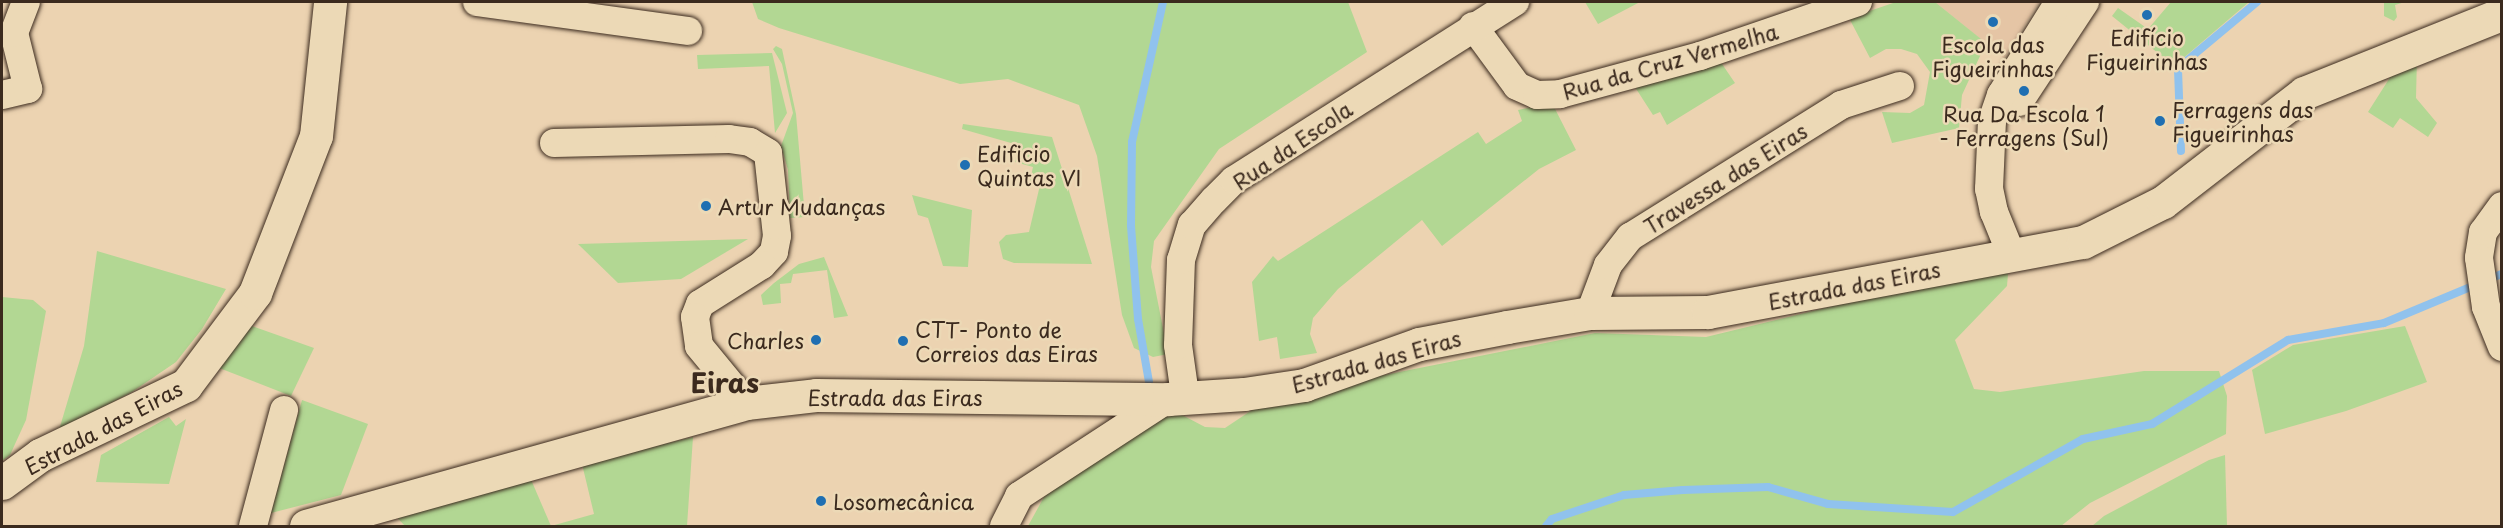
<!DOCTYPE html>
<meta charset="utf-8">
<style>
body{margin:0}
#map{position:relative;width:2503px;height:528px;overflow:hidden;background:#ecd3b1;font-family:"Playpen Sans",sans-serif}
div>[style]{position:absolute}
.built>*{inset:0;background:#e5c5a5}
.green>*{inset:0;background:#b2d793}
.stream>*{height:8px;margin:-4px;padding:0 4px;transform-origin:4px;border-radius:4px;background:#90c2ed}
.roads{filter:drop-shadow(0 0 2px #3b2a1e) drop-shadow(0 0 2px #3b2a1e)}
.minor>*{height:28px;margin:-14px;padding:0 14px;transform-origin:14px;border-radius:14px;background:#ecd9b6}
.tertiary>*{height:33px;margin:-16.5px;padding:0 16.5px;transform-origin:16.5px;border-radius:16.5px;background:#ecd9b6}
.dots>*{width:16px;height:16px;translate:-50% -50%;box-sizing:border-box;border:3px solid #ecd9b6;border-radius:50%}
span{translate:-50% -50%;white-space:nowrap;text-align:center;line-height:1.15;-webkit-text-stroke:5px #ecd9b6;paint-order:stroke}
.poi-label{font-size:21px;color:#3b2a1e}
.left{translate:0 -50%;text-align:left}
.right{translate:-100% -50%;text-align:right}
.street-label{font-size:21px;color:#3b2a1e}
.district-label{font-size:27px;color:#3b2a1e;font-weight:700}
.frame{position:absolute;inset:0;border:3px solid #3b2a1e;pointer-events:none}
</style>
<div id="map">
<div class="built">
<i style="clip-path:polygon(1935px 2px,2039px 2px,2004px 58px)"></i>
</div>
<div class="green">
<i style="clip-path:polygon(752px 2px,1348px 2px,1367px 52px,1219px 149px,1154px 241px,1151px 267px,1168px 354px,1153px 357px,1134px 348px,1122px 315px,1097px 156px,1079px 105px,1008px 79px,960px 84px,779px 28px,758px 19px)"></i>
<i style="clip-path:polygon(1585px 2px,1640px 2px,1598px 24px)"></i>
<i style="clip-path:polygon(1896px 2px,1935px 2px,1986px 43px,1962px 95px,1959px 128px,1892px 143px,1882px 112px,1910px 113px,1924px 105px,1930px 72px,1917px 54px,1901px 49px,1886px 49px,1870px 58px,1849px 18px)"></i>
<i style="clip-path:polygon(2171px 2px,2249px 2px,2174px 66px,2112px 16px,2118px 8px,2148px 29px)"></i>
<i style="clip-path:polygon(2384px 2px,2405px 2px,2395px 5px,2397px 17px,2394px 21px,2384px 16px)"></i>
<i style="clip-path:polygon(776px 46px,782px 49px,796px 114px,805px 217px,790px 218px,788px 170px,781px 146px,793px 113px,782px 64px,773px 49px)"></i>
<i style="clip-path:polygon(772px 53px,787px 113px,775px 133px,769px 66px,698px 69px,697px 55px)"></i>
<i style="clip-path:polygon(2417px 57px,2416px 98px,2437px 123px,2428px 137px,2400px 118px,2393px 128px,2368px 112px,2396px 68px)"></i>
<i style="clip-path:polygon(1720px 61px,1735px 83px,1667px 125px,1660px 112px,1653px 115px,1633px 84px)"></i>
<i style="clip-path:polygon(1552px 103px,1576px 150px,1539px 169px,1442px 246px,1422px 220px,1338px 289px,1313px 318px,1310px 334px,1317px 353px,1280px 359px,1277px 337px,1259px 341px,1252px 282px,1273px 256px,1278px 261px,1478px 132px,1486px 144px,1522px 121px,1518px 110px)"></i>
<i style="clip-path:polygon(963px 124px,1052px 137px,1092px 264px,1014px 263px,1003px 259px,999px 242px,1006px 235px,1029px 232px,1040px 185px,1029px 185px,1033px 167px,1015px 162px,1018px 145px,962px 129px)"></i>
<i style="clip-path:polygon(912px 195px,972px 210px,968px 267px,943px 266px,928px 218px,918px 215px)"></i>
<i style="clip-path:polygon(748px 239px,681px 279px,618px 283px,578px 244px)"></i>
<i style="clip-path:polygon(97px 251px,226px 289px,202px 329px,176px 362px,132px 392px,59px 430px,84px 346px)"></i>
<i style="clip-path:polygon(824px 257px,848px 316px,834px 318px,827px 270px,793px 274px,791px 283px,780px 284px,781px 303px,763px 305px,761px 295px,774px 283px,799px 264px)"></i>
<i style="clip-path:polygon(2001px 265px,2008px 274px,2007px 286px,1955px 340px,1974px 389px,2000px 392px,2144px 371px,2219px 371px,2227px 396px,2226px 434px,2090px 503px,2061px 526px,1028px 526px,1044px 497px,1165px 406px,1205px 427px,1225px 428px,1252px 410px,1319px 388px,1595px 333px,1706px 337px)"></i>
<i style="clip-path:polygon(2px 297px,33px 300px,46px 311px,26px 420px,10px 455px,2px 461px)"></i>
<i style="clip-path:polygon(252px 326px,314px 348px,291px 396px,214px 366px)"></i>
<i style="clip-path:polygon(2405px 326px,2427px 382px,2346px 411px,2265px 434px,2252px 370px,2293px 345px)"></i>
<i style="clip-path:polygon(302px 400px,368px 424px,341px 495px,271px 513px)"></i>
<i style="clip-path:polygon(169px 417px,176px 426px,186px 419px,169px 484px,96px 482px,101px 455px)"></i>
<i style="clip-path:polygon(693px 437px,687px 526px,551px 526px,594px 514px,582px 464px)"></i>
<i style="clip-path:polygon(2225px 455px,2227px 526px,2092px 526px,2104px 516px,2209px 460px)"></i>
<i style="clip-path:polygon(526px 468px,551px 526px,405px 526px,391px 511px)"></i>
</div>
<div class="stream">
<i style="left:2181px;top:151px;width:83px;rotate:-92.1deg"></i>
<i style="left:2178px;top:68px;width:103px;rotate:-39.9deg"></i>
<i style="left:1149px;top:382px;width:64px;rotate:-99.9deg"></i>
<i style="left:1138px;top:319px;width:94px;rotate:-94.3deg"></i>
<i style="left:1131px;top:225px;width:83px;rotate:-89.3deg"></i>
<i style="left:1132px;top:142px;width:143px;rotate:-77.5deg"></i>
<i style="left:1546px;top:526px;width:9px;rotate:-49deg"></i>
<i style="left:1552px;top:519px;width:76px;rotate:-18.4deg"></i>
<i style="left:1624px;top:495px;width:59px;rotate:-4.8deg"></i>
<i style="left:1683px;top:490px;width:85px;rotate:-2deg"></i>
<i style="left:1768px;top:487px;width:62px;rotate:15.8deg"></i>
<i style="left:1828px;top:504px;width:125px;rotate:3.7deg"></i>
<i style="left:1953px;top:512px;width:149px;rotate:-29.3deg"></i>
<i style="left:2083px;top:439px;width:71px;rotate:-12.3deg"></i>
<i style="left:2152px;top:424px;width:160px;rotate:-31.7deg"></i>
<i style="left:2288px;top:340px;width:97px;rotate:-10deg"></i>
<i style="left:2384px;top:323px;width:128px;rotate:-22.6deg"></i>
</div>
<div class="roads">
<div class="minor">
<i style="left:477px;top:2px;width:213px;rotate:7.8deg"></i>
<i style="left:1473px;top:26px;width:74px;rotate:53.7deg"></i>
<i style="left:1517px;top:86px;width:22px;rotate:24deg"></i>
<i style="left:1537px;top:95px;width:23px;rotate:-2deg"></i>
<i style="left:1560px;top:94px;width:145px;rotate:-15.2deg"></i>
<i style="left:1700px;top:56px;width:167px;rotate:-18.9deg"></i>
<i style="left:2px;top:95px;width:27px;rotate:-13deg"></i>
<i style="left:28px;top:89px;width:58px;rotate:-104deg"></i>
<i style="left:14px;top:33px;width:33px;rotate:-69deg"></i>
<i style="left:2019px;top:102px;width:120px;rotate:-56.6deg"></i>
<i style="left:554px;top:143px;width:175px;rotate:-1.3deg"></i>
<i style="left:729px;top:139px;width:21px;rotate:8deg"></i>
<i style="left:750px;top:142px;width:21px;rotate:31deg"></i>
<i style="left:768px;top:153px;width:83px;rotate:83.8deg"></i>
<i style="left:777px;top:236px;width:16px;rotate:101deg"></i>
<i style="left:774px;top:252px;width:18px;rotate:133deg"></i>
<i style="left:762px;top:265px;width:73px;rotate:147.8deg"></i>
<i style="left:700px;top:304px;width:14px;rotate:111deg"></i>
<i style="left:695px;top:317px;width:29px;rotate:82deg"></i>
<i style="left:699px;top:346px;width:74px;rotate:50.5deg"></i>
<i style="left:2502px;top:206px;width:32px;rotate:126deg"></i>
<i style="left:2483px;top:232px;width:26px;rotate:99deg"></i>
<i style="left:2479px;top:258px;width:49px;rotate:81.9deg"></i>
<i style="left:2486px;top:307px;width:43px;rotate:68.2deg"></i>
<i style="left:2012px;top:256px;width:48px;rotate:-112.2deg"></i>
<i style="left:1994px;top:212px;width:24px;rotate:-102deg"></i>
<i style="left:1989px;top:189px;width:68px;rotate:-87.5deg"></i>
<i style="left:1992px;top:121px;width:28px;rotate:-71deg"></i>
<i style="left:2001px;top:95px;width:110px;rotate:-58.1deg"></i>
<i style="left:1590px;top:313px;width:51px;rotate:-69.4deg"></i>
<i style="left:1608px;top:265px;width:36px;rotate:-52deg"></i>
<i style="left:1630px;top:237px;width:249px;rotate:-32deg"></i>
<i style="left:1841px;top:105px;width:62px;rotate:-17.9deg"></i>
<i style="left:1185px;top:395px;width:50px;rotate:-98deg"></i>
<i style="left:1178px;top:345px;width:85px;rotate:-88deg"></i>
<i style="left:1181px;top:260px;width:37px;rotate:-73deg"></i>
<i style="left:1192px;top:225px;width:33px;rotate:-49deg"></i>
<i style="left:1214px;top:200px;width:28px;rotate:-45deg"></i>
<i style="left:1234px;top:180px;width:333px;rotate:-32.4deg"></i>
<i style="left:253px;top:526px;width:120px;rotate:-75deg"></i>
<i style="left:1004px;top:526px;width:34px;rotate:-63deg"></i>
<i style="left:1019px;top:496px;width:178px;rotate:-33.1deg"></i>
</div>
<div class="tertiary">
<i style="left:2px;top:483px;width:47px;rotate:-36.4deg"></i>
<i style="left:40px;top:455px;width:162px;rotate:-25.6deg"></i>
<i style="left:186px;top:385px;width:115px;rotate:-53.1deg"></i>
<i style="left:255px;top:293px;width:168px;rotate:-68.8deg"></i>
<i style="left:316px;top:136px;width:135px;rotate:-84deg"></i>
<i style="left:306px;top:526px;width:457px;rotate:-15.6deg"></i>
<i style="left:746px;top:403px;width:70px;rotate:-6.5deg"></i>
<i style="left:816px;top:395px;width:352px;rotate:0.7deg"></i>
<i style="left:1168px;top:399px;width:76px;rotate:-3.8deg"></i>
<i style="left:1244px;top:394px;width:61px;rotate:-8.5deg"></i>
<i style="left:1304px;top:385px;width:122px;rotate:-19.6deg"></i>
<i style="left:1419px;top:344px;width:90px;rotate:-10.9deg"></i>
<i style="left:1507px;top:327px;width:84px;rotate:-9.6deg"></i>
<i style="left:1590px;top:313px;width:118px;rotate:-0.5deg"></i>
<i style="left:1708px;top:312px;width:381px;rotate:-10.6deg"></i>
<i style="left:2083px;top:242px;width:89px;rotate:-26.6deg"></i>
<i style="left:2163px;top:202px;width:178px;rotate:-37.7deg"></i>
<i style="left:2304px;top:93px;width:213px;rotate:-21.8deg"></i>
</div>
</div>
<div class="dots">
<i style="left:2147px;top:15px;background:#1f6fb2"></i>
<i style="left:1993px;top:22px;background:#1f6fb2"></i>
<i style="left:2024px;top:91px;background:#1f6fb2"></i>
<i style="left:2160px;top:121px;background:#1f6fb2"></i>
<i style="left:965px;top:165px;background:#1f6fb2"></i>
<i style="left:706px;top:206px;background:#1f6fb2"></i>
<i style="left:816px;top:340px;background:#1f6fb2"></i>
<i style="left:903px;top:341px;background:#1f6fb2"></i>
<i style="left:821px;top:501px;background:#1f6fb2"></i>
</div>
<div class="poi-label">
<span style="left:2147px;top:49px">Edifício<br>Figueirinhas</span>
<span style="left:1993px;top:56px">Escola das<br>Figueirinhas</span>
<span class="left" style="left:2172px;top:121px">Ferragens das<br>Figueirinhas</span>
<span style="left:2024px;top:125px">Rua Da Escola 1<br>- Ferragens (Sul)</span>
<span class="left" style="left:977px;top:165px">Edificio<br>Quintas VI</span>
<span class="left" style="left:718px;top:206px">Artur Mudanças</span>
<span class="left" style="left:915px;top:341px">CTT- Ponto de<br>Correios das Eiras</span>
<span class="right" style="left:804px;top:340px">Charles</span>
<span class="left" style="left:833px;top:501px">Losomecânica</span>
</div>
<div class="street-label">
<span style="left:1670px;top:61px;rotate:-16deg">Rua da Cruz Vermelha</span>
<span style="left:1292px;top:145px;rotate:-34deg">Rua da Escola</span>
<span style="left:1725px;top:178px;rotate:-32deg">Travessa das Eiras</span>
<span style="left:1854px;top:285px;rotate:-11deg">Estrada das Eiras</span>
<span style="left:1376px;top:361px;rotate:-16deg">Estrada das Eiras</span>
<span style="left:895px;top:397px">Estrada das Eiras</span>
<span style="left:103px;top:427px;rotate:-28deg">Estrada das Eiras</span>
</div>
<div class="district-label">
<span style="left:725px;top:382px">Eiras</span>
</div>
<div class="frame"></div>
</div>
